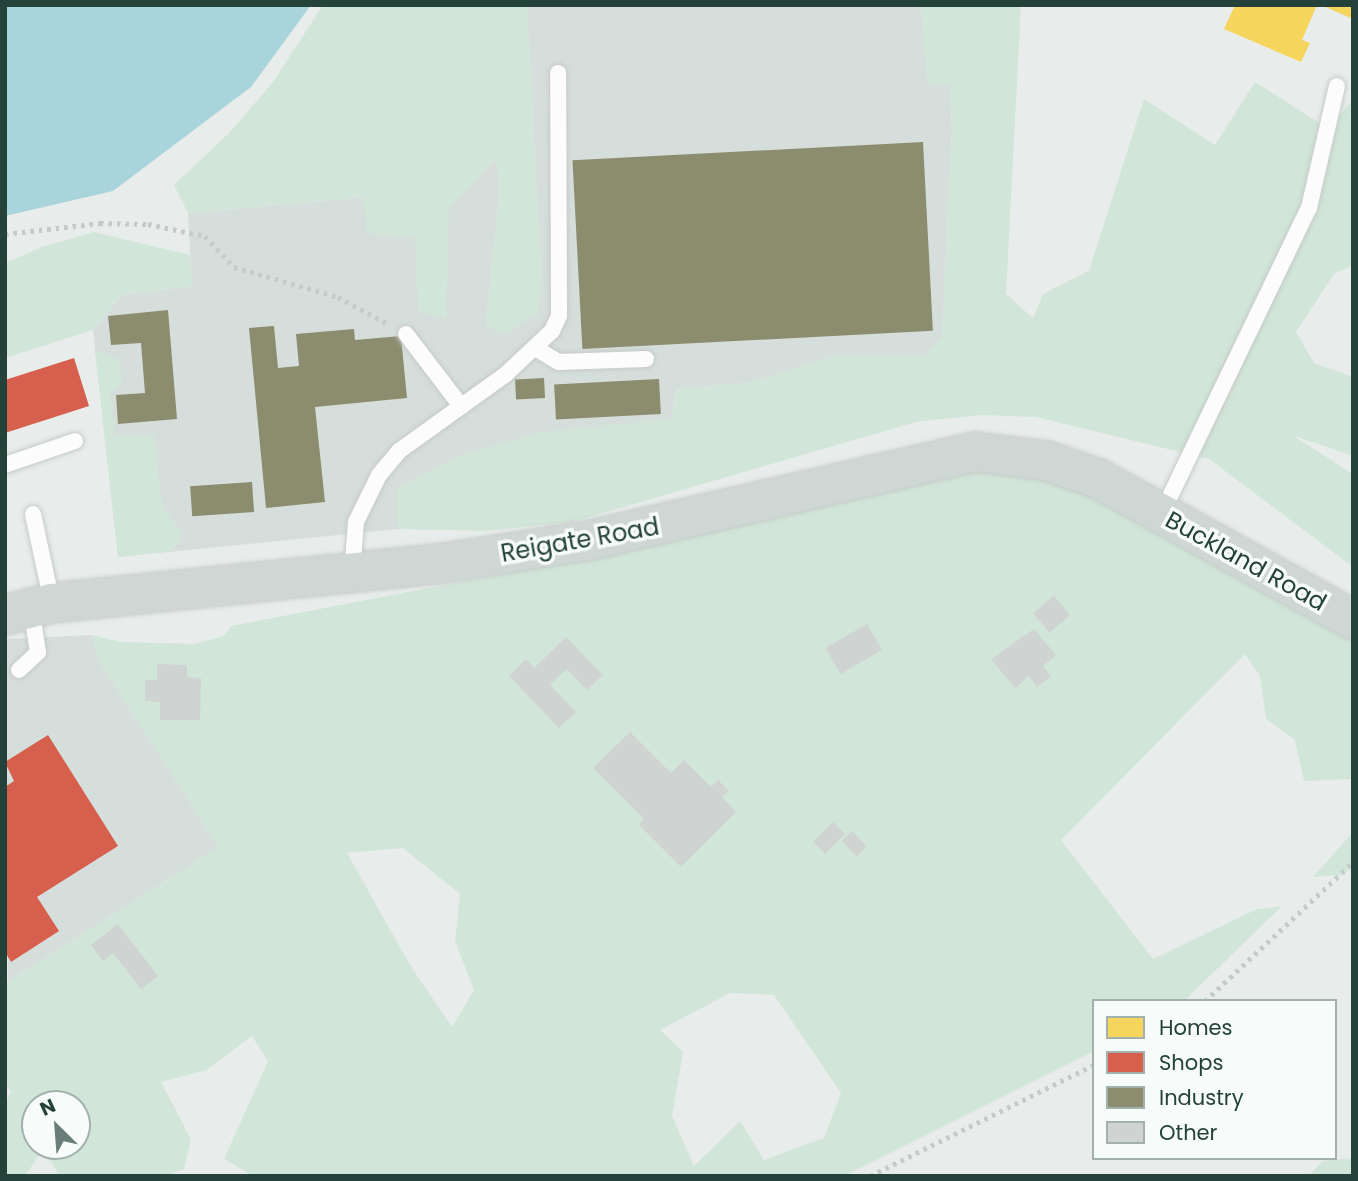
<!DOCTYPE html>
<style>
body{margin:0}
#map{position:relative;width:1358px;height:1181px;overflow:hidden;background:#e8edeb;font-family:Poppins,sans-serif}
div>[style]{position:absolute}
.built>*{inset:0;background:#d6dedb}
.green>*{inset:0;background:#d1e6d8}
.water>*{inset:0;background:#a9d4db}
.homes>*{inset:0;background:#f6d55c}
.shops>*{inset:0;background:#d6604d}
.industry>*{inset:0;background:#8c8c6e;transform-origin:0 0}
.building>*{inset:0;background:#cfd4d2;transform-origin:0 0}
.path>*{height:4.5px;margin-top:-2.25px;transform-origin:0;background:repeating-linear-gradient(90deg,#c3ccca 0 3.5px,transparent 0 8.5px)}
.roads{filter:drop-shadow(0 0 2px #c5cac8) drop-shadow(0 0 2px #c5cac8)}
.service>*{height:16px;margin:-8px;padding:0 8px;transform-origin:8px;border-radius:8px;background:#fcfcfc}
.primary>*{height:38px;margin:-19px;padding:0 19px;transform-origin:19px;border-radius:19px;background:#cfd7d5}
span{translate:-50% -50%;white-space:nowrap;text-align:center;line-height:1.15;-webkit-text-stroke:7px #f7fbf9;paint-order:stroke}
.street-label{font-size:24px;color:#24423a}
.frame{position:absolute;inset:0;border:7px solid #24423a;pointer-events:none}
.legend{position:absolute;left:1092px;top:999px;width:245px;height:161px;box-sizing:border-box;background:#f7fbf9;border:2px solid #a3b1ad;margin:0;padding:9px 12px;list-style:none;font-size:21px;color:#24423a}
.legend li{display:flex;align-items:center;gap:14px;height:35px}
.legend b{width:35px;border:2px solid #a3b1ad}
.north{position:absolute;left:21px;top:1090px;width:70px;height:70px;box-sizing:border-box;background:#f7fbf9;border:2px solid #a3b1ad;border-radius:50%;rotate:335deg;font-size:19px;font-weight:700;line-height:28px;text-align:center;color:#24423a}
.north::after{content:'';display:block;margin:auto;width:24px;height:32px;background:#697e78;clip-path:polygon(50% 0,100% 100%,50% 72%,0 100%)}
</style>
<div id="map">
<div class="built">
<i style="clip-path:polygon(527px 5px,921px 5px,928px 83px,950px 84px,952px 129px,942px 339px,925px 356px,835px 356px,748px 383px,677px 389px,671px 419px,608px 427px,398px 489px,398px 529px,118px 557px,93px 330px,122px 295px,192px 286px,188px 213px,364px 197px,449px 207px,496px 158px,500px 188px,486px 323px,537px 315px,541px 275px)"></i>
<i style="clip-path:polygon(92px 635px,98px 659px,219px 847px,8px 982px,5px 639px)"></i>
</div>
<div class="green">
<i style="clip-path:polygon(323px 5px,527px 5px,541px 275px,538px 314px,502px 335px,486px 324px,500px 188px,496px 159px,449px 207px,446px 318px,418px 312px,415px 238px,367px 233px,364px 197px,188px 213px,174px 185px,229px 133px,273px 82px)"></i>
<i style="clip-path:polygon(921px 5px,1021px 5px,1006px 294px,1033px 318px,1043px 294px,1089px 271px,1144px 99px,1215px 145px,1255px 82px,1329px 129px,1353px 99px,1353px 265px,1334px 274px,1296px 332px,1314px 363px,1353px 377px,1353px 456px,1292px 435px,1353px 474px,1353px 567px,1209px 459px,1036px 417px,981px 415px,916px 422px,572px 522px,486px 531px,398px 529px,397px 489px,465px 454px,543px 432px,671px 419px,677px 389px,748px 383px,835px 356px,925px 356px,942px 338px,952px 129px,950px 84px,928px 84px)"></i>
<i style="clip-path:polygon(94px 232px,190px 255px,192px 286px,122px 295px,93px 330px,5px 358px,5px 263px,42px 247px)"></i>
<i style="clip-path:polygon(95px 351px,120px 360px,122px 384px,110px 392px,115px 435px,154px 435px,162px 507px,182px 533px,173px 551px,118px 557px)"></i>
<i style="clip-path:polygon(evenodd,983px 467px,1054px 472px,1353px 636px,1353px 779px,1304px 781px,1295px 740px,1266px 719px,1260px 676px,1245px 654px,1061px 840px,1153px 959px,1257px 909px,1282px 906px,1184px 1001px,1094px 1001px,1094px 1051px,844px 1176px,253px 1176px,224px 1159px,268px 1061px,252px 1036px,207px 1070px,161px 1082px,191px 1139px,184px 1169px,166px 1176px,59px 1176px,44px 1148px,25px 1176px,5px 1176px,5px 1103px,11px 1092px,5px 1083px,5px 978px,8px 982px,219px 847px,98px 659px,92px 635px,121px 642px,194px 644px,224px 636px,231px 626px,611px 553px,983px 467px,403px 848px,460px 894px,455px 941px,474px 990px,452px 1027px,410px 965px,347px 853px,403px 848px,983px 467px,730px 993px,774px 995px,841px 1093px,824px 1138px,764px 1160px,740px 1121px,694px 1166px,672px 1116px,683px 1052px,660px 1030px,730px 993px,983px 467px,35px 1104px,77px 1104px,77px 1146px,35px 1146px,35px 1104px)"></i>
<i style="clip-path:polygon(1353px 832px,1353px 866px,1342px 875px,1313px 877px)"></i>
<i style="clip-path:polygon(1353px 1158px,1353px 1176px,1308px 1176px,1323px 1161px)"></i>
</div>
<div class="water">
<i style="clip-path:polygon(5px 5px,311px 5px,251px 87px,113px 191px,5px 216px)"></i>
</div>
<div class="homes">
<i style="clip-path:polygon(1235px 5px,1317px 5px,1302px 40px,1310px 43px,1301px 62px,1224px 29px)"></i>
<i style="clip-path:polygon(1321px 5px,1353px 5px,1353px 19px)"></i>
</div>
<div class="shops">
<i style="clip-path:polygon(74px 358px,89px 406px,5px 433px,5px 380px)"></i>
<i style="clip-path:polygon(48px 735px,118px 846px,37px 897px,59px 931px,11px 962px,5px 952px,5px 787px,14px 781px,5px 762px)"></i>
</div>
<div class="industry">
<i style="left:923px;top:142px;width:189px;height:351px;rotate:87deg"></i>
<i style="clip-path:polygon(168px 310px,177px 419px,118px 424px,116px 395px,145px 393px,141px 343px,111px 345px,108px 316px)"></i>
<i style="clip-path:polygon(274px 326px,278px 368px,299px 366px,296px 334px,354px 329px,355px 340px,401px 336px,407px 398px,315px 407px,325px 502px,266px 508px,249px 328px)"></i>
<i style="left:544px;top:378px;width:20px;height:29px;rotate:87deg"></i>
<i style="left:659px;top:379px;width:35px;height:105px;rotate:87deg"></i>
<i style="left:252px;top:482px;width:30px;height:62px;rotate:86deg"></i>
</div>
<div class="building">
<i style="left:1054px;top:596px;width:25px;height:27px;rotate:50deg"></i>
<i style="left:867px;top:624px;width:30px;height:48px;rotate:60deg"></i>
<i style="clip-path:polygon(1034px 629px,1056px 655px,1043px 666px,1051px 676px,1037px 687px,1029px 676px,1015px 688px,991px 659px)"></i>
<i style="clip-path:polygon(566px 637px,603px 675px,587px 690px,567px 669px,550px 685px,576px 712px,559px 728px,509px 676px,526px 659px,534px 668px)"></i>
<i style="clip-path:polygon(157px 664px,187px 665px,187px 677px,201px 678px,200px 720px,160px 720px,160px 702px,145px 701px,145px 680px,157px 680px)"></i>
<i style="clip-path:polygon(630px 732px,671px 773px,684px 760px,711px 787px,718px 780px,729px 791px,722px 797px,736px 812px,681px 867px,639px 825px,644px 819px,593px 768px)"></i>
<i style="left:833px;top:822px;width:17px;height:28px;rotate:45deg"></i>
<i style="left:852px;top:831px;width:22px;height:14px;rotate:47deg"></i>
<i style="clip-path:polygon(118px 924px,158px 976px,141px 989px,113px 953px,103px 961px,91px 945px)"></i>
</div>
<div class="path">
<i style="left:5px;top:234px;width:96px;rotate:-6.6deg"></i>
<i style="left:100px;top:223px;width:48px;rotate:1.2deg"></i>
<i style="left:148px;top:224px;width:58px;rotate:11.9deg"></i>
<i style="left:205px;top:236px;width:42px;rotate:46.9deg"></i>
<i style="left:234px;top:267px;width:108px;rotate:16.1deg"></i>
<i style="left:338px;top:297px;width:59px;rotate:28.3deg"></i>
<i style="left:1205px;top:1001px;width:203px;rotate:-43.2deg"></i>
<i style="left:870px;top:1176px;width:250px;rotate:-26.4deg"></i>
</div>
<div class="roads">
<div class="service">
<i style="left:406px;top:334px;width:91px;rotate:52.6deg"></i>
<i style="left:535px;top:348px;width:27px;rotate:31deg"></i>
<i style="left:558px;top:362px;width:88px;rotate:-2deg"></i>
<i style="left:5px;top:465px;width:74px;rotate:-18.9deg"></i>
<i style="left:33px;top:514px;width:91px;rotate:77.9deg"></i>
<i style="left:1161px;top:515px;width:341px;rotate:-64.3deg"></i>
<i style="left:1309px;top:208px;width:125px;rotate:-77.1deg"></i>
<i style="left:352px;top:573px;width:51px;rotate:-85.5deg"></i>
<i style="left:356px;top:522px;width:52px;rotate:-63.9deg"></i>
<i style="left:379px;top:475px;width:31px;rotate:-50deg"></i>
<i style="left:399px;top:451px;width:132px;rotate:-35.7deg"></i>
<i style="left:506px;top:374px;width:63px;rotate:-43.1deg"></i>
<i style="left:552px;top:331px;width:17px;rotate:-65deg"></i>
<i style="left:559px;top:316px;width:243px;rotate:-90.2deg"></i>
<i style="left:19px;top:670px;width:26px;rotate:-43deg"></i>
<i style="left:38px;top:652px;width:45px;rotate:-99deg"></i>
</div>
<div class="primary">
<i style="left:5px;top:615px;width:49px;rotate:-14.3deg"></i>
<i style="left:52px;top:603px;width:389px;rotate:-5.8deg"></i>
<i style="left:439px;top:564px;width:154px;rotate:-9deg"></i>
<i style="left:591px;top:540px;width:395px;rotate:-12.9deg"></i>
<i style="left:976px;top:452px;width:72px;rotate:7.2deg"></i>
<i style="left:1047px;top:461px;width:55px;rotate:19.1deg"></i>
<i style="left:1099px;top:479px;width:291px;rotate:29deg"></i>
</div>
</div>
<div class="street-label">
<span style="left:580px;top:540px;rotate:-10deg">Reigate Road</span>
<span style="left:1246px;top:561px;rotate:29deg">Buckland Road</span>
</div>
<div class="frame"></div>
<ul class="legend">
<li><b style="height:19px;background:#f6d55c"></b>Homes</li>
<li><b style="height:19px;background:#d6604d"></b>Shops</li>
<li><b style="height:19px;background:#8c8c6e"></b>Industry</li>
<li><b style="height:19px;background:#cfd4d2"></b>Other</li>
</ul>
<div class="north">N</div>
</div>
